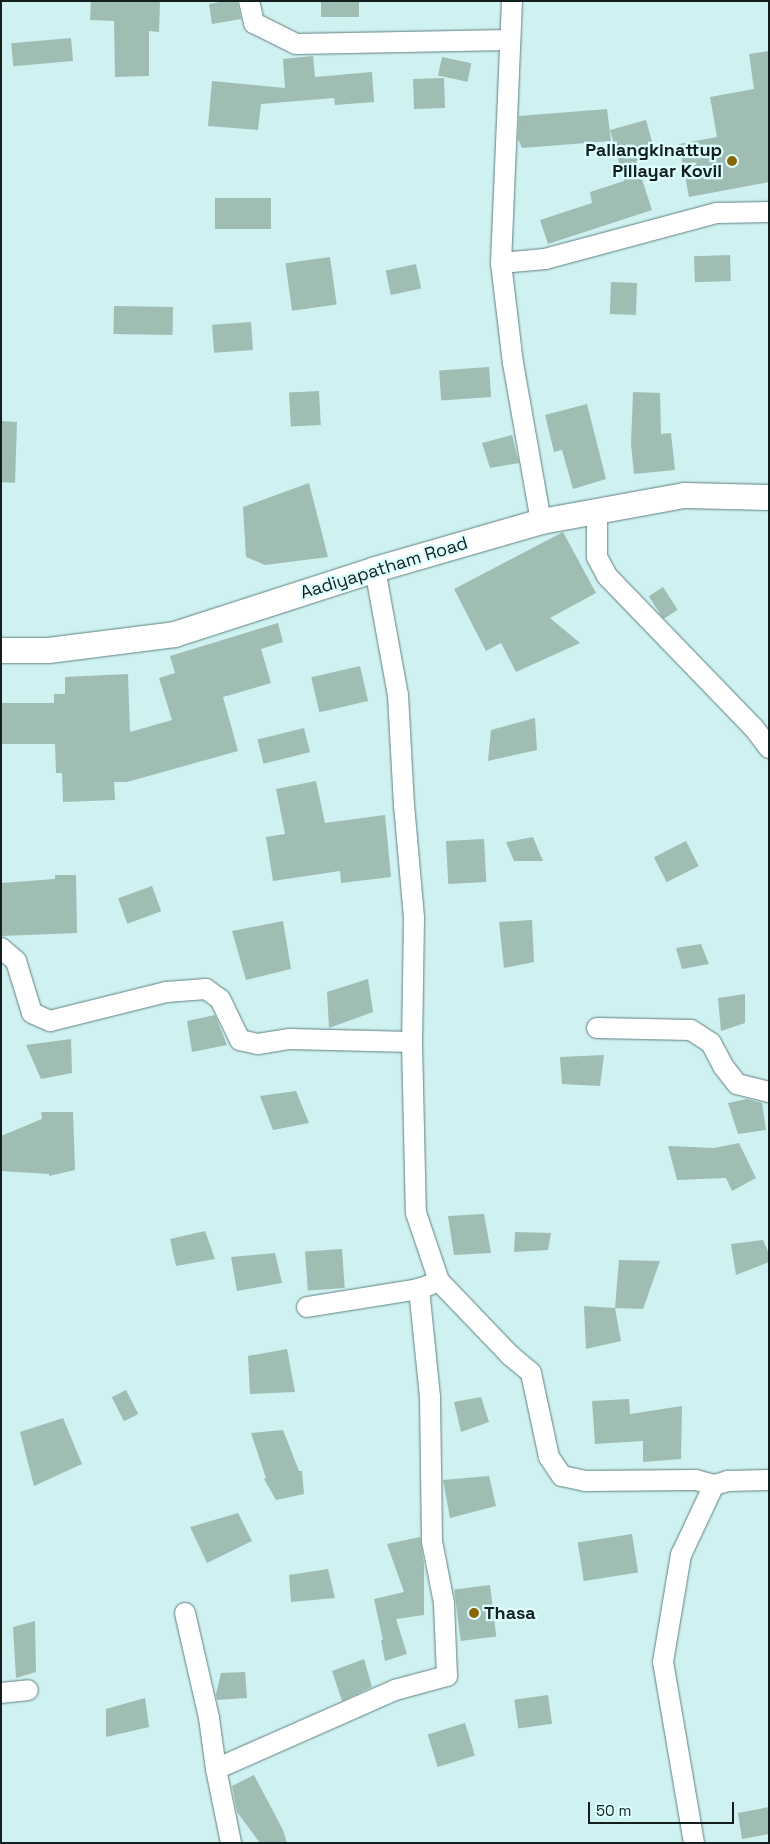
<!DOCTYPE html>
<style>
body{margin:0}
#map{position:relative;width:770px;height:1844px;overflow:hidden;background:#cff1f1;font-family:"Space Grotesk",sans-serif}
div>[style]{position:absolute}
.building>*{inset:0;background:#9fbdb3;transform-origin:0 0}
.roads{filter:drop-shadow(0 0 1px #618080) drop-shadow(0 0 1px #618080)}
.minor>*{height:20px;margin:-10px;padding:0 10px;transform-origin:10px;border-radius:10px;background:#fff}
.tertiary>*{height:25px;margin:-12.5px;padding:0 12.5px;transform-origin:12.5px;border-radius:12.5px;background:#fff}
.dots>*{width:14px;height:14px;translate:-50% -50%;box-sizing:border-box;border:2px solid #ddfefe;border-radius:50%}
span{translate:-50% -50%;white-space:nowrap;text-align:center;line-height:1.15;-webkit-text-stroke:4.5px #ddfefe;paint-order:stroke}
.poi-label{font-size:18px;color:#131f1f;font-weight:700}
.right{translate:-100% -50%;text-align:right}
.left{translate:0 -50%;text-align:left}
.street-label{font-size:18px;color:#131f1f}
.frame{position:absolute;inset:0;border:2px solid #131f1f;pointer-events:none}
.scale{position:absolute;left:588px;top:1802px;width:146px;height:22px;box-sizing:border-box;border:2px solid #131f1f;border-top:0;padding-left:6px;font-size:15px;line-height:18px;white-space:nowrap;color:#131f1f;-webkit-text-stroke:4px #ddfefe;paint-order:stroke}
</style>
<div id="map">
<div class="building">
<i style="clip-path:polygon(91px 1px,160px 1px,159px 32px,149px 31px,149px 76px,115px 77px,114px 21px,90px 20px)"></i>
<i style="clip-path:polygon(225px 1px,237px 1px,241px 19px,212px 24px,209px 4px)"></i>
<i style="left:321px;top:1px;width:38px;height:16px"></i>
<i style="left:71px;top:38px;width:23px;height:60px;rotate:85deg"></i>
<i style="clip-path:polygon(769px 51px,769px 182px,689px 197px,679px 144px,717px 137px,710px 97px,754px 89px,749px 54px)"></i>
<i style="clip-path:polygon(313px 56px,315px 77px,372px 72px,374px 102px,335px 105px,334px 98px,261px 104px,258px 130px,208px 126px,212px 81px,285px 88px,283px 59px)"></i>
<i style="left:442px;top:57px;width:30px;height:19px;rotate:12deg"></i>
<i style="left:444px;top:78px;width:30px;height:31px;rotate:88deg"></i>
<i style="clip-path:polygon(607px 109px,611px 141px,522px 148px,518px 139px,519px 116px)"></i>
<i style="clip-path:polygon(646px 120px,656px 156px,636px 161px,652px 210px,548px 244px,540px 220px,592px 203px,590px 192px,624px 181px,610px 130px)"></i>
<i style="left:215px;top:198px;width:56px;height:31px"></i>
<i style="left:730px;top:255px;width:26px;height:36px;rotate:88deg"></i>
<i style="left:330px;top:257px;width:48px;height:45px;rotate:82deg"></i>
<i style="left:416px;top:264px;width:25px;height:31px;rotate:78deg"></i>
<i style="left:611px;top:282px;width:26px;height:32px;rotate:2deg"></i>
<i style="left:114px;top:306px;width:59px;height:28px;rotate:1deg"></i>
<i style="left:251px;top:322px;width:28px;height:39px;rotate:86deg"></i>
<i style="left:489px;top:367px;width:30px;height:50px;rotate:86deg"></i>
<i style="left:319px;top:391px;width:34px;height:30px;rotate:87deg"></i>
<i style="clip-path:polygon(633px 392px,660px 393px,661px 434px,671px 433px,675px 470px,634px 474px,631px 444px)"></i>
<i style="clip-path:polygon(587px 404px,606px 479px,573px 489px,562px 450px,554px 452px,545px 415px)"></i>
<i style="clip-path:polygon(1px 421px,17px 422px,15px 483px,1px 482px)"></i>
<i style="clip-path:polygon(512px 435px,519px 463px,490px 468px,482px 443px)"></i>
<i style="clip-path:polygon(309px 483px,328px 557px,265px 565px,246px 557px,243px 507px)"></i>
<i style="clip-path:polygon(563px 532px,596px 593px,550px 618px,580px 643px,516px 672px,501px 643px,486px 651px,454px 589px)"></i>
<i style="left:663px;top:587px;width:27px;height:17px;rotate:57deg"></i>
<i style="clip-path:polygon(278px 623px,283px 642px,261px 649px,271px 683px,223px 697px,238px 751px,127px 782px,114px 782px,115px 800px,63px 802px,62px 773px,56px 773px,55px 744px,1px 744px,1px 703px,54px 703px,54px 694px,65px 694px,65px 677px,128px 674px,130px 732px,172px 720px,159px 678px,175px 673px,170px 656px)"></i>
<i style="left:360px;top:666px;width:36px;height:50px;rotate:77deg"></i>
<i style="clip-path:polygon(535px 718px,537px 750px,488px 761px,491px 730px)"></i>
<i style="left:304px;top:728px;width:25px;height:48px;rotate:76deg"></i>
<i style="clip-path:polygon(316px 781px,325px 823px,385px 815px,391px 877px,341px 883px,340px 871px,273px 881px,266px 837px,285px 834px,276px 789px)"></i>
<i style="clip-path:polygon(533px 837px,543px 861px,514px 861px,506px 842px)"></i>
<i style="left:484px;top:839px;width:43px;height:38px;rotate:87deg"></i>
<i style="left:686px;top:841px;width:28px;height:36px;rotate:63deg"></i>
<i style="clip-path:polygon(55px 875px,76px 875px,77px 933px,1px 936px,1px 883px,55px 879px)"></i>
<i style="left:152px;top:886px;width:27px;height:36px;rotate:70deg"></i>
<i style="clip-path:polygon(532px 920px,534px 962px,504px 968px,499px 922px)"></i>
<i style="clip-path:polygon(283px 921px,291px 969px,246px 980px,232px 931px)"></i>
<i style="clip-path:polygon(701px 944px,709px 964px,682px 969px,676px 948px)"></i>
<i style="clip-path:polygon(368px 979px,373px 1012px,329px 1028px,327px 992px)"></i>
<i style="clip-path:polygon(745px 994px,745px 1023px,721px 1031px,718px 998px)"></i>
<i style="clip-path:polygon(215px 1015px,227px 1045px,192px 1052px,187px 1021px)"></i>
<i style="clip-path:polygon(71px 1039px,72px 1073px,41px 1079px,26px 1045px)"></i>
<i style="clip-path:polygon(604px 1055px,600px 1086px,562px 1084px,560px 1057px)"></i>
<i style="clip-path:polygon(296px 1091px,309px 1123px,273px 1130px,260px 1096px)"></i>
<i style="clip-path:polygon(747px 1099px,762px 1103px,766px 1130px,738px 1134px,728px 1103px)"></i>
<i style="clip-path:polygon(41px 1112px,73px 1112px,75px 1170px,49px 1176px,49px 1174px,1px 1171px,1px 1136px,42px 1119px)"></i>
<i style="clip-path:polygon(739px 1143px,756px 1178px,732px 1191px,726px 1178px,677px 1180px,668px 1146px,714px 1148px)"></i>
<i style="clip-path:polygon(484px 1214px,491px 1253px,454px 1255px,448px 1216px)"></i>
<i style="clip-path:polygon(205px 1231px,215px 1259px,176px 1266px,170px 1239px)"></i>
<i style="clip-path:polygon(515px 1232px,551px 1233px,548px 1250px,514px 1252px)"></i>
<i style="clip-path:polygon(763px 1240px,769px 1254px,769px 1262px,736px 1275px,731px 1244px)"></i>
<i style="left:342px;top:1249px;width:39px;height:37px;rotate:86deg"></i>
<i style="clip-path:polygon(275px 1253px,282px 1283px,237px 1291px,231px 1257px)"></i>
<i style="clip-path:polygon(619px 1260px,660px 1261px,643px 1309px,615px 1308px)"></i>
<i style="clip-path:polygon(584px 1306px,615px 1308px,621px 1341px,586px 1349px)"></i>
<i style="clip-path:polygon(287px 1349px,295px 1392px,250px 1394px,248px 1356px)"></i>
<i style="left:126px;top:1390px;width:27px;height:16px;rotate:63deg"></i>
<i style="clip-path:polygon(481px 1397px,489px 1422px,461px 1432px,454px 1402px)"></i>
<i style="clip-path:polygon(629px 1399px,630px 1414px,682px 1406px,681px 1459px,643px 1462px,643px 1441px,595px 1444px,592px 1401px)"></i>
<i style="clip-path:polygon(63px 1418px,82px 1464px,34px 1486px,20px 1432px)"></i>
<i style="clip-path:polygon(283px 1430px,299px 1471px,302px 1471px,304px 1494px,276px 1500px,264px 1479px,266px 1478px,251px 1433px)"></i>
<i style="clip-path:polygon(489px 1476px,496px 1506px,450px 1518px,443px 1480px)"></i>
<i style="clip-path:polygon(238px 1513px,252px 1541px,207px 1563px,190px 1527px)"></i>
<i style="left:632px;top:1534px;width:39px;height:55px;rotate:81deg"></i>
<i style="clip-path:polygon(420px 1537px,424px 1564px,424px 1615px,396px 1619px,407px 1654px,385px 1661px,381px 1640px,383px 1640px,374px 1599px,404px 1592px,387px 1544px)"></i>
<i style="clip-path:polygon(328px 1569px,335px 1598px,291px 1602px,289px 1575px)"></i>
<i style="left:490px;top:1585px;width:52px;height:36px;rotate:83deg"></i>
<i style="clip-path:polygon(35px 1621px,36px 1672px,16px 1678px,13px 1627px)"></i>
<i style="clip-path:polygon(364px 1659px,372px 1687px,342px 1701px,332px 1671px)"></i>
<i style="clip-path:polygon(245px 1672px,247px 1698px,217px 1700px,216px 1694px,221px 1673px)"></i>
<i style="left:548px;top:1695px;width:29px;height:34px;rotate:82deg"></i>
<i style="clip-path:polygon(145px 1698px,149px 1727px,106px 1737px,106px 1709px)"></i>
<i style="left:465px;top:1723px;width:34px;height:39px;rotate:73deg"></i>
<i style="clip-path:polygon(254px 1775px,283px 1830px,287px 1843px,260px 1843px,237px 1812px,232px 1786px)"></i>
<i style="clip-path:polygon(769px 1807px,769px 1834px,742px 1839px,738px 1813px)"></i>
</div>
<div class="roads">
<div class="minor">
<i style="left:249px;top:1px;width:23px;rotate:77deg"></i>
<i style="left:254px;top:23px;width:47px;rotate:26.6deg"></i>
<i style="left:296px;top:44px;width:214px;rotate:-1.1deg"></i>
<i style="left:512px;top:1px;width:262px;rotate:92.4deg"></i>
<i style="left:501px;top:263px;width:101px;rotate:83.2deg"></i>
<i style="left:513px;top:363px;width:160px;rotate:80deg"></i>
<i style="left:501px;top:263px;width:44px;rotate:-5.2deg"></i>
<i style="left:545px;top:259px;width:178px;rotate:-15deg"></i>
<i style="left:717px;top:213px;width:52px;rotate:-1.1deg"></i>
<i style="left:597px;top:511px;width:46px;rotate:90deg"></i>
<i style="left:597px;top:557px;width:21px;rotate:62deg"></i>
<i style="left:607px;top:576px;width:211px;rotate:46deg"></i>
<i style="left:754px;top:728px;width:25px;rotate:53deg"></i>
<i style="left:375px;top:569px;width:128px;rotate:79.7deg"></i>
<i style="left:398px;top:695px;width:110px;rotate:86.9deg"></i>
<i style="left:404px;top:805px;width:113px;rotate:84.9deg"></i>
<i style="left:414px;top:918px;width:124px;rotate:90.9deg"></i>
<i style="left:412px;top:1042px;width:171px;rotate:88.7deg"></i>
<i style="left:416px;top:1213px;width:72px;rotate:71.3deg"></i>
<i style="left:439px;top:1281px;width:104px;rotate:46.2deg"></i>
<i style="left:511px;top:1356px;width:26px;rotate:40deg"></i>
<i style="left:531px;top:1373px;width:86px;rotate:77.9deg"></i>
<i style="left:549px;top:1457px;width:23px;rotate:56deg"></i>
<i style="left:562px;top:1476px;width:24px;rotate:12deg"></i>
<i style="left:585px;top:1481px;width:111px;rotate:-0.5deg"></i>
<i style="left:696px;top:1480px;width:19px;rotate:16deg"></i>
<i style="left:1px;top:948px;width:20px;rotate:41deg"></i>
<i style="left:16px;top:961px;width:54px;rotate:72.9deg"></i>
<i style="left:32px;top:1013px;width:20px;rotate:24deg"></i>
<i style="left:50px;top:1021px;width:120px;rotate:-14deg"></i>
<i style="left:166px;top:992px;width:40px;rotate:-4.3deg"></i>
<i style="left:206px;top:989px;width:17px;rotate:36deg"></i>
<i style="left:220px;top:999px;width:46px;rotate:64deg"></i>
<i style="left:240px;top:1040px;width:18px;rotate:13deg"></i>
<i style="left:258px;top:1044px;width:32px;rotate:-9deg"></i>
<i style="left:290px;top:1039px;width:122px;rotate:1.4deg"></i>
<i style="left:597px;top:1028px;width:94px;rotate:1.2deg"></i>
<i style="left:691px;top:1030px;width:24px;rotate:33deg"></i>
<i style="left:711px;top:1043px;width:26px;rotate:62deg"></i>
<i style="left:723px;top:1066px;width:23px;rotate:52deg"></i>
<i style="left:737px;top:1084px;width:33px;rotate:14deg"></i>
<i style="left:307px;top:1307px;width:113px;rotate:-9.1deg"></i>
<i style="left:419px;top:1289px;width:14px;rotate:-21deg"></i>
<i style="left:185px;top:1613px;width:108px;rotate:77.1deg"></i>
<i style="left:209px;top:1718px;width:51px;rotate:82.2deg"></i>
<i style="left:216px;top:1769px;width:76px;rotate:78.5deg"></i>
<i style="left:1px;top:1693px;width:27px;rotate:-6deg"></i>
<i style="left:216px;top:1769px;width:196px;rotate:-23.8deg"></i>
<i style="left:395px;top:1690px;width:54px;rotate:-15.1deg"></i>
<i style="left:447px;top:1676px;width:73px;rotate:-92.4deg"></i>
<i style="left:444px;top:1603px;width:63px;rotate:-101deg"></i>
<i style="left:432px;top:1541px;width:144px;rotate:-90.8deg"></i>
<i style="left:430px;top:1397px;width:109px;rotate:-95.8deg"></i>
<i style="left:694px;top:1843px;width:184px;rotate:-99.7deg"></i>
<i style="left:663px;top:1662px;width:109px;rotate:-80.5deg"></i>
<i style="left:681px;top:1555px;width:77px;rotate:-64.8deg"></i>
<i style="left:714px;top:1485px;width:15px;rotate:-16deg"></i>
<i style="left:728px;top:1481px;width:41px;rotate:-1.4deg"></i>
</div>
<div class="tertiary">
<i style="left:1px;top:650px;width:47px"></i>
<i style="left:48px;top:650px;width:127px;rotate:-7.2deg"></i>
<i style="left:174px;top:634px;width:211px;rotate:-17.9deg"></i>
<i style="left:375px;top:569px;width:173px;rotate:-16.1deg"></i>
<i style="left:541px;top:521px;width:145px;rotate:-10.3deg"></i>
<i style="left:684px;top:495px;width:85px;rotate:1.3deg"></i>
</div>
</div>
<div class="dots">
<i style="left:732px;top:161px;background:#896705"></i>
<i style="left:474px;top:1613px;background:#896705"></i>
</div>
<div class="poi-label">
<span class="right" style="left:722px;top:161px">Pallangkinattup<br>Pillayar Kovil</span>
<span class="left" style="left:484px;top:1613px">Thasa</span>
</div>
<div class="street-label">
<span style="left:384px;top:568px;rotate:-17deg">Aadiyapatham Road</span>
</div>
<div class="frame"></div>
<div class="scale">50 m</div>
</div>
